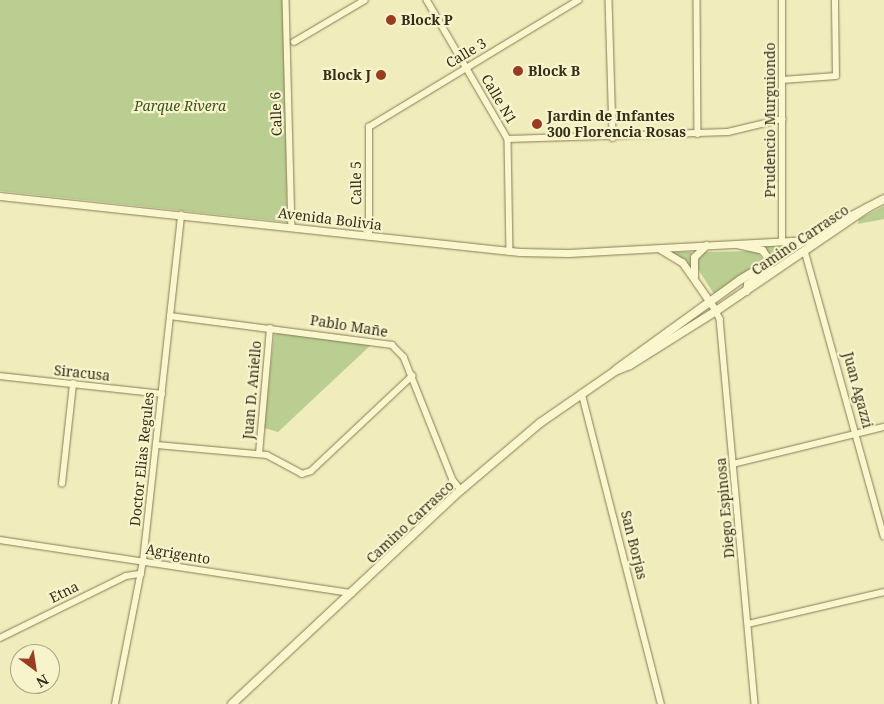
<!DOCTYPE html>
<meta charset="utf-8">
<style>
body{margin:0}
#map{position:relative;width:884px;height:704px;overflow:hidden;background:#f0ecbc;font-family:"Noto Serif",serif}
div>[style]{position:absolute}
.green>*{inset:0;background:#b9ce90}
.roads{filter:drop-shadow(0 0 1px #887b55) drop-shadow(0 0 1px #887b55)}
.minor>*{height:5.5px;margin:-2.75px;padding:0 2.75px;transform-origin:2.75px;border-radius:2.75px;background:#faf7cf}
.tertiary>*{height:7px;margin:-3.5px;padding:0 3.5px;transform-origin:3.5px;border-radius:3.5px;background:#faf7cf}
.secondary>*{height:8px;margin:-4px;padding:0 4px;transform-origin:4px;border-radius:4px;background:#faf7cf}
.dots>*{width:14px;height:14px;translate:-50% -50%;box-sizing:border-box;border:2px solid #f7f4cc;border-radius:50%}
span{translate:-50% -50%;white-space:nowrap;text-align:center;line-height:1.15;-webkit-text-stroke:4.5px #f7f4cc;paint-order:stroke}
.poi-label{font-size:14px;color:#362e1a;font-weight:700}
.left{translate:0 -50%;text-align:left}
.right{translate:-100% -50%;text-align:right}
.street-label{font-size:14px;color:#362e1a}
.park-label{font-size:14px;color:#3b5420;font-style:italic}
.north{position:absolute;left:10px;top:644px;width:50px;height:50px;box-sizing:border-box;background:#f7f4cc;border:1px solid #aaa585;border-radius:50%;rotate:149deg;font-size:14px;font-weight:700;line-height:20px;text-align:center;color:#362e1a}
.north::after{content:'';display:block;margin:auto;width:18px;height:22px;background:#9a3c22;clip-path:polygon(50% 0,100% 100%,50% 72%,0 100%)}
</style>
<div id="map">
<div class="green">
<i style="clip-path:polygon(0 0,285px 0,287px 222px,0 191px)"></i>
<i style="clip-path:polygon(884px 206px,884px 219px,858px 224px,859px 219px)"></i>
<i style="clip-path:polygon(790px 244px,772px 256px,761px 245px)"></i>
<i style="clip-path:polygon(756px 251px,764px 261px,714px 294px,696px 266px,702px 252px)"></i>
<i style="clip-path:polygon(671px 252px,692px 252px,690px 269px,682px 259px)"></i>
<i style="clip-path:polygon(280px 332px,373px 343px,278px 432px,264px 428px,274px 335px)"></i>
</div>
<div class="roads">
<div class="minor">
<i style="left:286px;top:0;width:227px;rotate:88.5deg"></i>
<i style="left:427px;top:0;width:161px;rotate:59.8deg"></i>
<i style="left:508px;top:139px;width:113px;rotate:89deg"></i>
<i style="left:609px;top:0;width:138px;rotate:88.3deg"></i>
<i style="left:697px;top:0;width:134px;rotate:89.6deg"></i>
<i style="left:294px;top:42px;width:82px;rotate:-30.6deg"></i>
<i style="left:782px;top:80px;width:54px;rotate:-4.2deg"></i>
<i style="left:836px;top:76px;width:76px;rotate:-90.8deg"></i>
<i style="left:508px;top:139px;width:220px;rotate:-1.8deg"></i>
<i style="left:728px;top:132px;width:56px;rotate:-13.5deg"></i>
<i style="left:369px;top:237px;width:110px;rotate:-90deg"></i>
<i style="left:369px;top:127px;width:245px;rotate:-31.2deg"></i>
<i style="left:782px;top:241px;width:241px;rotate:-90deg"></i>
<i style="left:805px;top:251px;width:296px;rotate:74.5deg"></i>
<i style="left:716px;top:311px;width:9px;rotate:63deg"></i>
<i style="left:720px;top:319px;width:387px;rotate:84.8deg"></i>
<i style="left:170px;top:316px;width:224px;rotate:7.4deg"></i>
<i style="left:392px;top:345px;width:17px;rotate:45deg"></i>
<i style="left:404px;top:357px;width:132px;rotate:68.3deg"></i>
<i style="left:453px;top:480px;width:13px;rotate:51deg"></i>
<i style="left:0;top:376px;width:163px;rotate:6.3deg"></i>
<i style="left:582px;top:393px;width:321px;rotate:75.7deg"></i>
<i style="left:157px;top:445px;width:110px;rotate:5.2deg"></i>
<i style="left:267px;top:455px;width:40px;rotate:28deg"></i>
<i style="left:302px;top:474px;width:9px;rotate:-18deg"></i>
<i style="left:311px;top:471px;width:139px;rotate:-43.2deg"></i>
<i style="left:259px;top:454px;width:126px;rotate:-85deg"></i>
<i style="left:733px;top:464px;width:155px;rotate:-13.8deg"></i>
<i style="left:62px;top:484px;width:101px;rotate:-83.7deg"></i>
<i style="left:0;top:540px;width:356px;rotate:8.6deg"></i>
<i style="left:748px;top:624px;width:140px;rotate:-13.2deg"></i>
<i style="left:0;top:638px;width:140px;rotate:-26.2deg"></i>
<i style="left:126px;top:576px;width:15px;rotate:-8deg"></i>
<i style="left:115px;top:704px;width:146px;rotate:-78.9deg"></i>
<i style="left:143px;top:561px;width:348px;rotate:-83.7deg"></i>
</div>
<div class="tertiary">
<i style="left:0;top:196px;width:523px;rotate:6.15deg"></i>
<i style="left:520px;top:252px;width:48px;rotate:1.2deg"></i>
<i style="left:568px;top:253px;width:238px;rotate:-3.1deg"></i>
<i style="left:737px;top:244px;width:26px;rotate:13deg"></i>
<i style="left:762px;top:250px;width:14px;rotate:54deg"></i>
<i style="left:770px;top:261px;width:7px;rotate:98deg"></i>
<i style="left:769px;top:268px;width:27px;rotate:144deg"></i>
<i style="left:747px;top:284px;width:7px;rotate:98deg"></i>
<i style="left:660px;top:249px;width:26px;rotate:31deg"></i>
<i style="left:682px;top:262px;width:60px;rotate:55.2deg"></i>
<i style="left:694px;top:276px;width:19px;rotate:-90deg"></i>
<i style="left:694px;top:257px;width:17px;rotate:-45deg"></i>
</div>
<div class="secondary">
<i style="left:617px;top:369px;width:152px;rotate:-35.9deg"></i>
<i style="left:740px;top:280px;width:77px;rotate:-31.2deg"></i>
<i style="left:806px;top:240px;width:88px;rotate:-27.7deg"></i>
<i style="left:232px;top:704px;width:313px;rotate:-43.1deg"></i>
<i style="left:461px;top:490px;width:104px;rotate:-40.3deg"></i>
<i style="left:540px;top:423px;width:91px;rotate:-34.7deg"></i>
<i style="left:615px;top:371px;width:16px;rotate:-22deg"></i>
<i style="left:630px;top:365px;width:102px;rotate:-32.1deg"></i>
<i style="left:716px;top:311px;width:183px;rotate:-34.3deg"></i>
</div>
</div>
<div class="dots">
<i style="left:391px;top:20px;background:#9a3c22"></i>
<i style="left:518px;top:71px;background:#9a3c22"></i>
<i style="left:381px;top:75px;background:#9a3c22"></i>
<i style="left:537px;top:124px;background:#9a3c22"></i>
</div>
<div class="poi-label">
<span class="left" style="left:401px;top:20px">Block P</span>
<span class="left" style="left:528px;top:71px">Block B</span>
<span class="right" style="left:371px;top:75px">Block J</span>
<span class="left" style="left:547px;top:124px">Jardin de Infantes<br>300 Florencia Rosas</span>
</div>
<div class="street-label">
<span style="left:466px;top:53px;rotate:-31deg">Calle 3</span>
<span style="left:499px;top:99px;rotate:59deg">Calle N1</span>
<span style="left:276px;top:114px;rotate:-92deg">Calle 6</span>
<span style="left:770px;top:120px;rotate:-90deg">Prudencio Murguiondo</span>
<span style="left:356px;top:183px;rotate:-91deg">Calle 5</span>
<span style="left:330px;top:219px;rotate:7deg">Avenida Bolivia</span>
<span style="left:800px;top:240px;rotate:-34deg">Camino Carrasco</span>
<span style="left:349px;top:326px;rotate:9deg">Pablo Mañe</span>
<span style="left:82px;top:373px;rotate:6deg">Siracusa</span>
<span style="left:252px;top:390px;rotate:-85deg">Juan D. Aniello</span>
<span style="left:858px;top:390px;rotate:75deg">Juan Agazzi</span>
<span style="left:142px;top:459px;rotate:-84deg">Doctor Elias Regules</span>
<span style="left:725px;top:508px;rotate:-95deg">Diego Espinosa</span>
<span style="left:410px;top:522px;rotate:-43deg">Camino Carrasco</span>
<span style="left:634px;top:545px;rotate:76deg">San Borjas</span>
<span style="left:178px;top:554px;rotate:9deg">Agrigento</span>
<span style="left:64px;top:592px;rotate:-26deg">Etna</span>
</div>
<div class="park-label">
<span style="left:180px;top:106px">Parque Rivera</span>
</div>
<div class="north">N</div>
</div>
